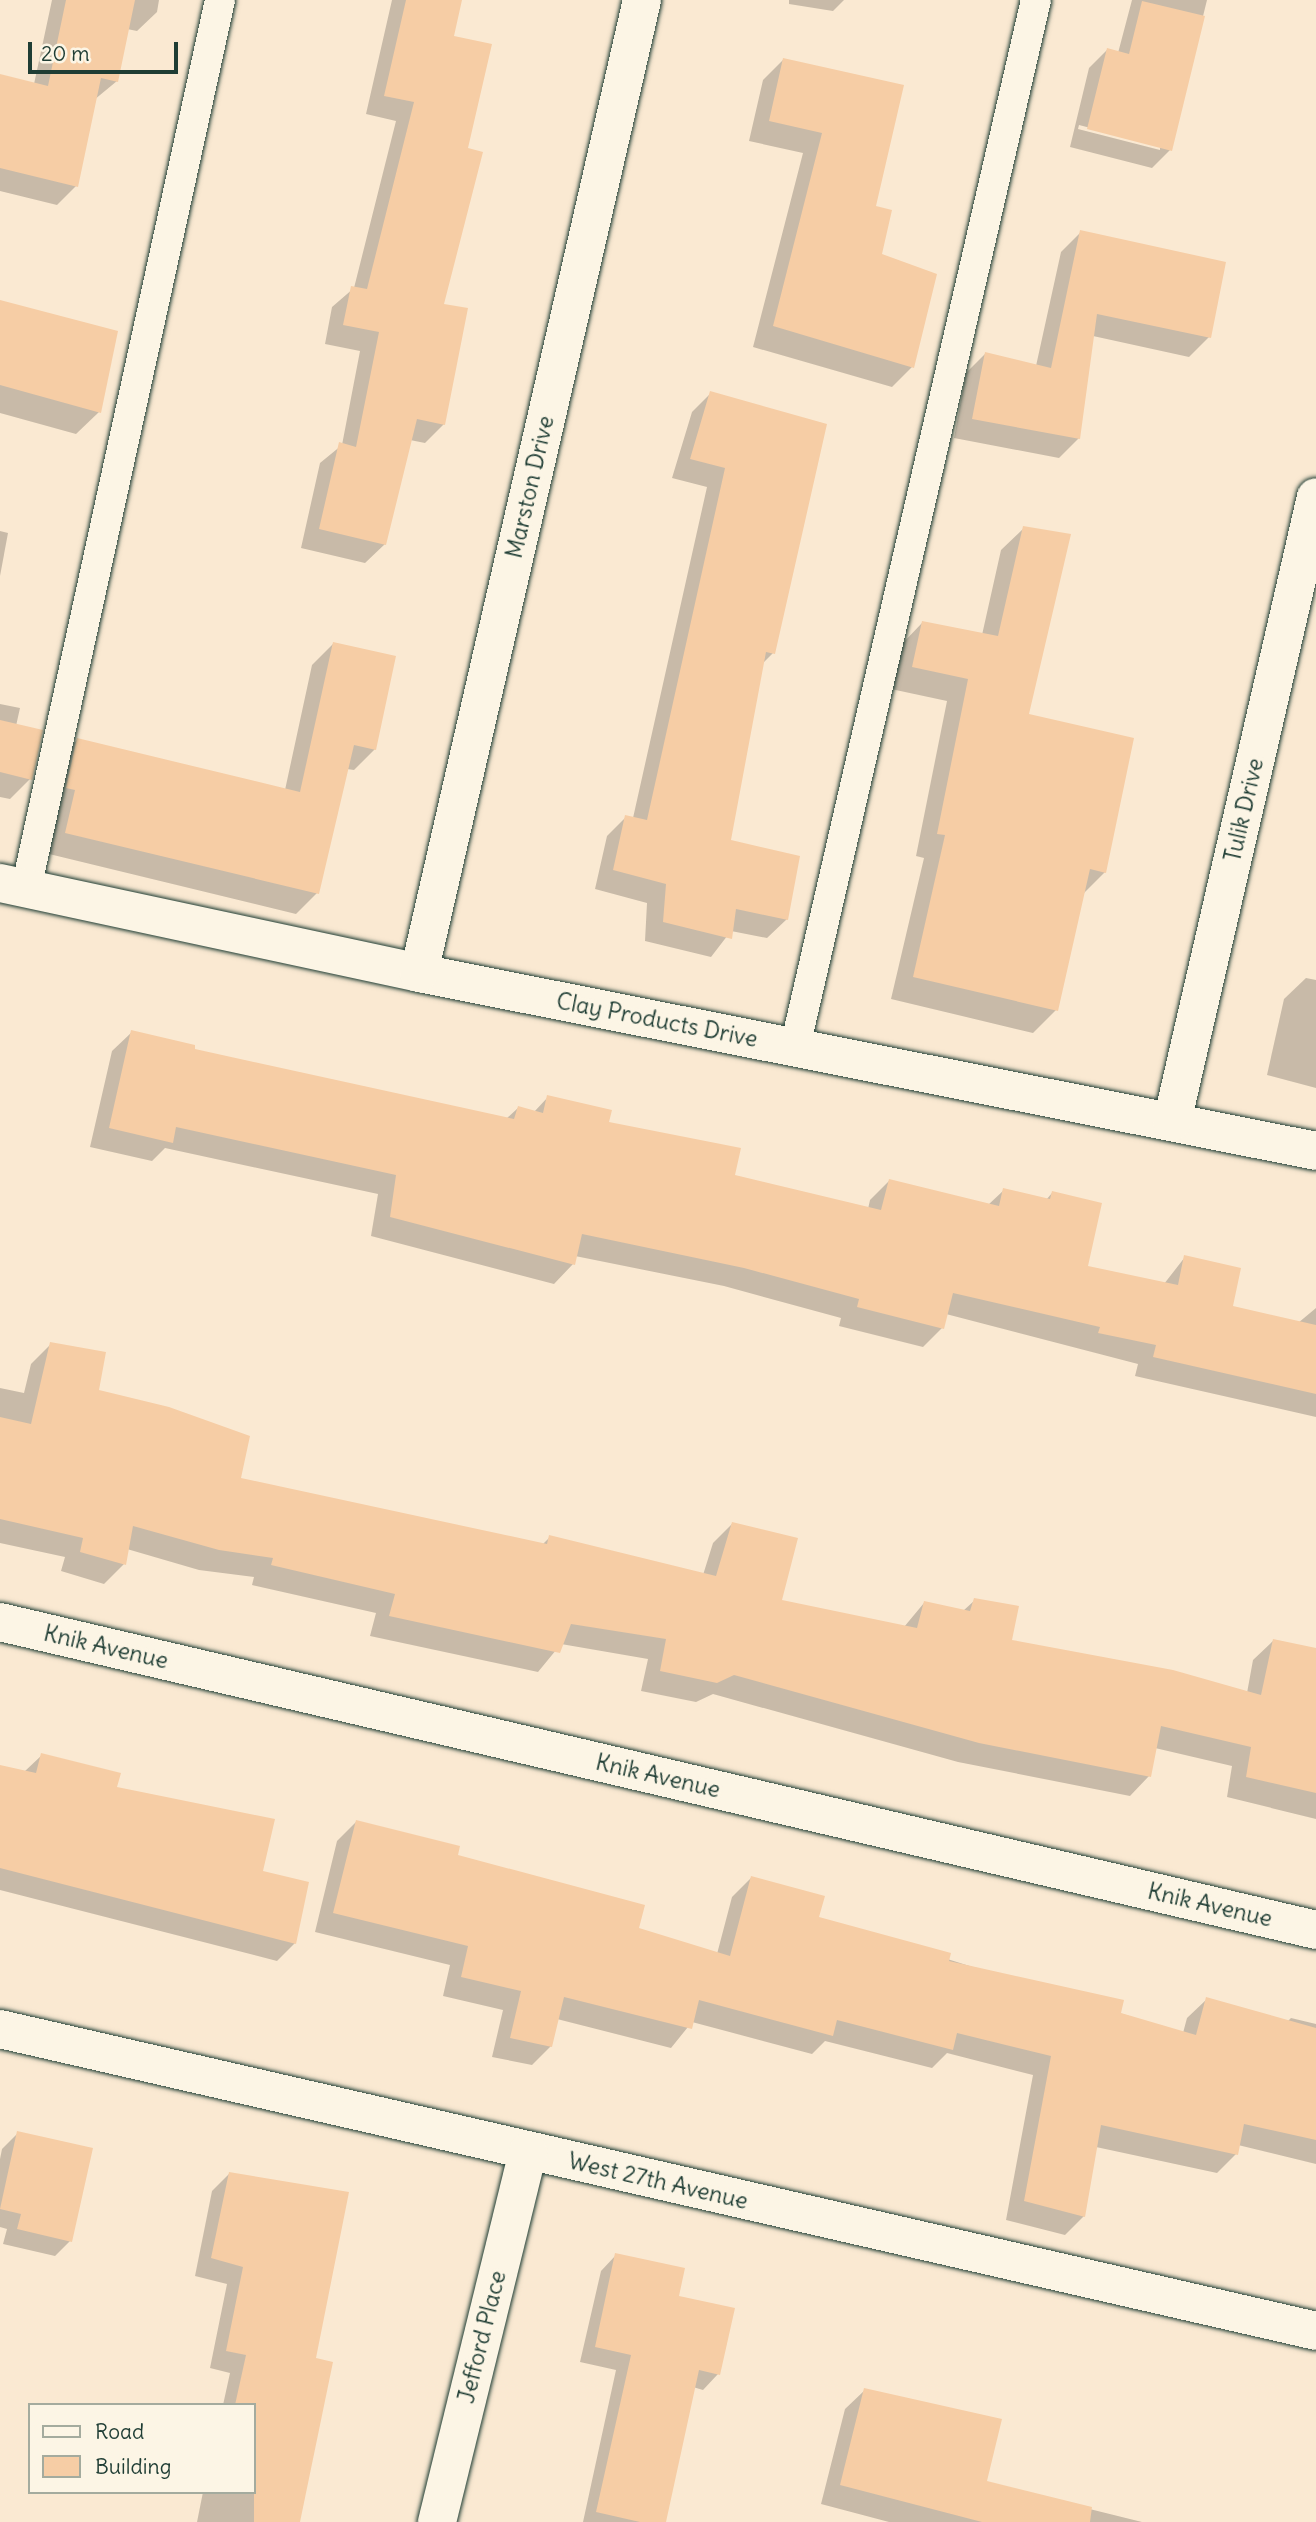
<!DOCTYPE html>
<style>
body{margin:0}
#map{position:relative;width:1316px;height:2522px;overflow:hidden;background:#fae9d2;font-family:Delius,sans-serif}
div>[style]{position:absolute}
.shadow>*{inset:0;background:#0003}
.building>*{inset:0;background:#f6cda5}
.roads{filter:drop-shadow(0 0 2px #1f3d34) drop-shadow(0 0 2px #1f3d34)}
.lane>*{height:30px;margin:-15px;padding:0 15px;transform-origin:15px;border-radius:15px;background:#fcf5e5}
.street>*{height:38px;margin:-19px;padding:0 19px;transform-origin:19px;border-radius:19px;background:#fcf5e5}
span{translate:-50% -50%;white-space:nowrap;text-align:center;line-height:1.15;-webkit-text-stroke:7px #fcf5e5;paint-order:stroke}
.street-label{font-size:23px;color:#1f3d34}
.legend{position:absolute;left:28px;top:2403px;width:228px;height:91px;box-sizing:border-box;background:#fcf5e5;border:2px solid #a4ab9e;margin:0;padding:9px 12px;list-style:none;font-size:21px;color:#1f3d34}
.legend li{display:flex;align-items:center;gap:14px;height:35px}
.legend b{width:35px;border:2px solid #a4ab9e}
.scale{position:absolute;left:28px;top:42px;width:150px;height:32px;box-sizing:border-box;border:4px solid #1f3d34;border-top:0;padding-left:9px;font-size:21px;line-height:24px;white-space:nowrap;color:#1f3d34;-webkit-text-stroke:5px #fcf5e5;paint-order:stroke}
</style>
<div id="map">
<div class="shadow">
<i style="clip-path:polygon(52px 0,159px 0,157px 12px,137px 31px,127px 29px,117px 81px,94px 100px,76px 186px,57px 205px,0 191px,0 76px,34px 84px)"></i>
<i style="clip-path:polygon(392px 0,460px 0,451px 38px,466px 149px,442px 305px,444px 424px,425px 443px,410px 440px,385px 544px,365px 563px,301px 548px,320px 463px,342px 445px,360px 351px,325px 344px,332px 307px,354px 288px,396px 121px,366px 114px)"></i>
<i style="clip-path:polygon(789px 0,844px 0,833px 11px,789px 4px)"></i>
<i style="clip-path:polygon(evenodd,1132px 0,1207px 0,1170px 150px,1152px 168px,1070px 147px,1089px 68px,1107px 50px,1118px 53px,1132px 0,1079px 125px,1160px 146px,1160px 150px,1078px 129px,1079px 125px)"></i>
<i style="clip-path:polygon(784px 59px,874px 207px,880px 255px,912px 367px,892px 387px,753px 347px,803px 153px,749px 141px,763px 80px)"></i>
<i style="clip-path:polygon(1081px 232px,1209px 337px,1189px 357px,1093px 336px,1079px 438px,1059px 458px,954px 438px,966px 373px,986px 353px,1036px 366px,1061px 252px)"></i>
<i style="clip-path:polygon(0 302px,99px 412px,76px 434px,0 413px)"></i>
<i style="clip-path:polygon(711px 393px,773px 653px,762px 664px,729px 841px,787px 919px,767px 938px,731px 931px,711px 957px,645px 941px,647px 903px,595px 889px,607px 836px,626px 817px,633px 818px,707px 487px,672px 478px,692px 412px)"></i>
<i style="clip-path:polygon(1024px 528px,1027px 715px,1105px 872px,1083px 894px,1056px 1010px,1033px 1033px,891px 999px,924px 858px,916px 856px,947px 701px,891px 689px,900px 646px,922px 623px,982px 635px,1001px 550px)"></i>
<i style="clip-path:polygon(0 531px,8px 533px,0 576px)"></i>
<i style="clip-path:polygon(333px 644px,375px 749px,354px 770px,347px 769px,317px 893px,296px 914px,45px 853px,56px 761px,77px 740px,285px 790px,312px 665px)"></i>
<i style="clip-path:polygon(0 704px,20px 708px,16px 726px,30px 779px,10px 799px,0 797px)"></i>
<i style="clip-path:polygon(1306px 978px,1316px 980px,1316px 1088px,1267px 1075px,1284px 999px)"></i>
<i style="clip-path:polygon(132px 1032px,192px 1050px,506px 1119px,518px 1108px,534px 1112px,548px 1097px,733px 1176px,868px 1209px,870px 1200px,889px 1181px,988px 1205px,1004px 1190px,1046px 1200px,1052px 1193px,1086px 1268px,1164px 1284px,1185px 1257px,1231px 1307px,1298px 1323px,1316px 1308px,1316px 1417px,1135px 1376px,1138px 1364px,946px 1314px,942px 1328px,923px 1347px,839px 1326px,841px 1318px,724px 1286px,575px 1256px,573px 1264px,554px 1284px,371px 1236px,378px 1194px,165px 1148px,152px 1161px,90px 1147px,112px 1051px)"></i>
<i style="clip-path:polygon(51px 1344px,97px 1391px,239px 1479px,542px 1545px,550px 1537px,703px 1575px,713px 1543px,732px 1524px,780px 1601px,904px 1627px,924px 1603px,963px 1611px,975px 1600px,1010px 1641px,1247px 1693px,1253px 1660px,1273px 1641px,1316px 1650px,1316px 1819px,1227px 1797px,1232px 1766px,1155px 1748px,1149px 1776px,1130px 1796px,958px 1762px,713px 1694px,696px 1702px,641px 1691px,648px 1659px,561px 1644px,538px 1672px,370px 1636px,376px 1613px,252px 1585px,254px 1577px,199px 1570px,127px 1549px,124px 1564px,104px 1584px,61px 1571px,65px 1557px,0 1543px,0 1388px,24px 1393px,31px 1364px)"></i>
<i style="clip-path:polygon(42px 1755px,115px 1789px,261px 1872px,295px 1943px,277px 1961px,0 1890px,0 1767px,24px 1772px)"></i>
<i style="clip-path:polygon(356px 1822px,456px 1856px,637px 1930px,717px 1954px,732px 1897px,751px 1878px,817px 1918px,1183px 2033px,1187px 2018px,1207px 1999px,1287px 2022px,1291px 2018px,1316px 2024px,1316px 2164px,1238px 2145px,1236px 2154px,1217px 2173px,1096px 2147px,1084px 2216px,1065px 2235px,1006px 2220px,1033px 2075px,947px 2053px,932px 2068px,825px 2041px,812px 2054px,692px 2022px,671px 2048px,557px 2019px,551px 2046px,532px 2065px,492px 2057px,503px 2010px,443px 1996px,450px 1965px,315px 1932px,337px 1841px)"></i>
<i style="clip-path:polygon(18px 2133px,70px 2241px,55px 2256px,3px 2244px,7px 2229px,0 2227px,0 2159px,2px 2149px)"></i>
<i style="clip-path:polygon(229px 2174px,314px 2359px,298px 2522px,197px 2522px,203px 2492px,254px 2492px,254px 2405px,223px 2405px,230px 2373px,210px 2368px,227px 2284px,195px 2276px,212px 2191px)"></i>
<i style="clip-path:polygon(616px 2255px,718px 2374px,703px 2390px,693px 2387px,664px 2522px,583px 2522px,616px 2370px,580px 2362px,601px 2271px)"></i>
<i style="clip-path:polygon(865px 2390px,985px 2483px,1142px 2522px,889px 2522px,821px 2504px,845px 2409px)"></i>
</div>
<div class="building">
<i style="clip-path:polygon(66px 0,135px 0,118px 82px,101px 78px,78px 187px,0 168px,0 74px,48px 86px)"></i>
<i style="clip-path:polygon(406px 0,462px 0,454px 36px,492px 44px,468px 148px,483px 152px,444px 304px,468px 308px,445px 425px,417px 419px,386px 545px,319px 529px,339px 442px,356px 447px,379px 332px,343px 325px,351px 286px,367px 289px,414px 102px,384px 96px)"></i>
<i style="clip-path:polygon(1142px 1px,1205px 16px,1172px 151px,1087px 129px,1107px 48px,1129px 54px)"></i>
<i style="clip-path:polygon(783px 58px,904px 85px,876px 206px,892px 210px,882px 254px,937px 274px,914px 368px,773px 326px,822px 133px,769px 121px)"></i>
<i style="clip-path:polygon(1080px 230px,1226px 262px,1211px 338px,1097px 314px,1080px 439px,972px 419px,985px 352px,1051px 368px)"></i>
<i style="clip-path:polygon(0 300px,118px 331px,101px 413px,0 385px)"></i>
<i style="clip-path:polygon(710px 391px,827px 424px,775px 654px,766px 652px,731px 840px,800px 856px,788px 920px,736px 909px,732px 939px,663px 922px,666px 884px,613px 870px,625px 815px,647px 820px,725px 468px,690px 459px)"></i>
<i style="clip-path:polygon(1023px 526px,1071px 534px,1029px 714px,1134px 738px,1106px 873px,1090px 869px,1058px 1011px,913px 977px,945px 835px,937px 834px,968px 679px,912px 667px,922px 621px,998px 636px)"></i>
<i style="clip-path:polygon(333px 642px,396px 656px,376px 750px,354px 745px,319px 894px,65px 833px,75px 790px,66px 788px,77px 738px,300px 792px)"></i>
<i style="clip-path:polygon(0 720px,43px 730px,32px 780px,0 772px)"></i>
<i style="clip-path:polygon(131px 1030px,195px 1045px,195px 1049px,514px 1119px,518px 1106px,543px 1113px,547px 1095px,612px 1110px,609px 1122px,741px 1148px,735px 1175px,881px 1210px,889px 1179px,999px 1206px,1003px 1188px,1050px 1199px,1052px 1191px,1102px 1203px,1088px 1266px,1178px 1285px,1184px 1255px,1241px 1268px,1233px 1306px,1316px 1325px,1316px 1394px,1153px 1357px,1156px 1345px,1098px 1333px,1100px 1327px,953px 1293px,944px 1329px,857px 1307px,859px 1299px,744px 1268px,582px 1234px,575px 1265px,390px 1217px,396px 1175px,176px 1127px,173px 1143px,109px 1128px)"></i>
<i style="clip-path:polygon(50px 1342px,106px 1352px,99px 1390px,169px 1407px,250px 1436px,241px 1478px,547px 1544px,549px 1535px,716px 1576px,732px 1522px,798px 1538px,782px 1600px,917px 1628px,924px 1601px,970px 1611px,974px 1598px,1019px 1606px,1012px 1640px,1173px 1670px,1261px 1695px,1273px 1639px,1316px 1648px,1316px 1793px,1246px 1777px,1251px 1747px,1161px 1726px,1151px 1777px,979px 1743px,734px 1675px,717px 1683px,660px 1671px,666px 1639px,571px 1624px,560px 1653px,389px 1616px,395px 1594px,271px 1565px,273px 1558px,219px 1550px,133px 1526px,126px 1565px,80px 1552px,83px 1538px,0 1519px,0 1417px,31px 1424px)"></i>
<i style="clip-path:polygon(41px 1753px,121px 1773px,117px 1787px,275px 1819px,263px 1871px,309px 1882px,296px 1944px,0 1868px,0 1765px,36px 1773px)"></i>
<i style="clip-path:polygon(356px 1820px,460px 1846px,458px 1855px,645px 1905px,639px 1928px,730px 1956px,751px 1876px,825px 1896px,819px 1917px,951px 1953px,949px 1961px,1124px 2000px,1121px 2013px,1196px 2035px,1206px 1997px,1316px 2028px,1316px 2140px,1244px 2124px,1238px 2155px,1101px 2125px,1085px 2217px,1024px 2201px,1051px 2056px,957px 2033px,953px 2050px,837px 2020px,833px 2036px,699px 2000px,692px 2029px,564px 1997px,552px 2047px,510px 2038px,521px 1991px,461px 1977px,468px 1946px,333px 1913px)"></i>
<i style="clip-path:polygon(17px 2131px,93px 2148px,72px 2242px,17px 2229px,21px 2214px,0 2209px)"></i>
<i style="clip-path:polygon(229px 2172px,349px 2192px,316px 2358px,333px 2362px,300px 2522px,254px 2522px,254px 2405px,235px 2405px,246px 2355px,226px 2351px,243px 2267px,211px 2258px)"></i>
<i style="clip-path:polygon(615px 2253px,685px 2268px,679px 2296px,735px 2308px,720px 2375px,699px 2370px,666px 2522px,640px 2522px,596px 2512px,631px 2355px,595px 2347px)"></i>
<i style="clip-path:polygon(864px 2388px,1002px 2419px,987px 2481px,1092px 2507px,1090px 2522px,982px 2522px,840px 2485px)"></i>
</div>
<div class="roads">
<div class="lane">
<i style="left:26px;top:889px;width:910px;rotate:-77.69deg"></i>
<i style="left:795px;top:1047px;width:1074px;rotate:-77.04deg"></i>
</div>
<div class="street">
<i style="left:0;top:883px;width:429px;rotate:12.1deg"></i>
<i style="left:419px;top:973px;width:914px;rotate:11.22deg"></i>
<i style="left:419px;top:973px;width:998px;rotate:-77.09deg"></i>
<i style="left:1172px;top:1122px;width:641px;rotate:-77.03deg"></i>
<i style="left:0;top:1622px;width:1352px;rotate:13.17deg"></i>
<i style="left:0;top:2029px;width:1350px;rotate:12.92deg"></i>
<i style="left:437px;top:2522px;width:381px;rotate:-76.2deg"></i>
</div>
</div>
<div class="street-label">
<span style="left:530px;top:487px;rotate:-77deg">Marston Drive</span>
<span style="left:1244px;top:810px;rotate:-77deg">Tulik Drive</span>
<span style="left:657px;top:1020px;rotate:11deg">Clay Products Drive</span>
<span style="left:106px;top:1647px;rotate:13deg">Knik Avenue</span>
<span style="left:658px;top:1776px;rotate:13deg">Knik Avenue</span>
<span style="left:1210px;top:1905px;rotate:13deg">Knik Avenue</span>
<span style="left:658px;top:2181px;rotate:13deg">West 27th Avenue</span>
<span style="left:482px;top:2337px;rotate:-76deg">Jefford Place</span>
</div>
<ul class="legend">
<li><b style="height:9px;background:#fcf5e5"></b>Road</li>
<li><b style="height:19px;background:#f6cda5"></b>Building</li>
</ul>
<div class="scale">20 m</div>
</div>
